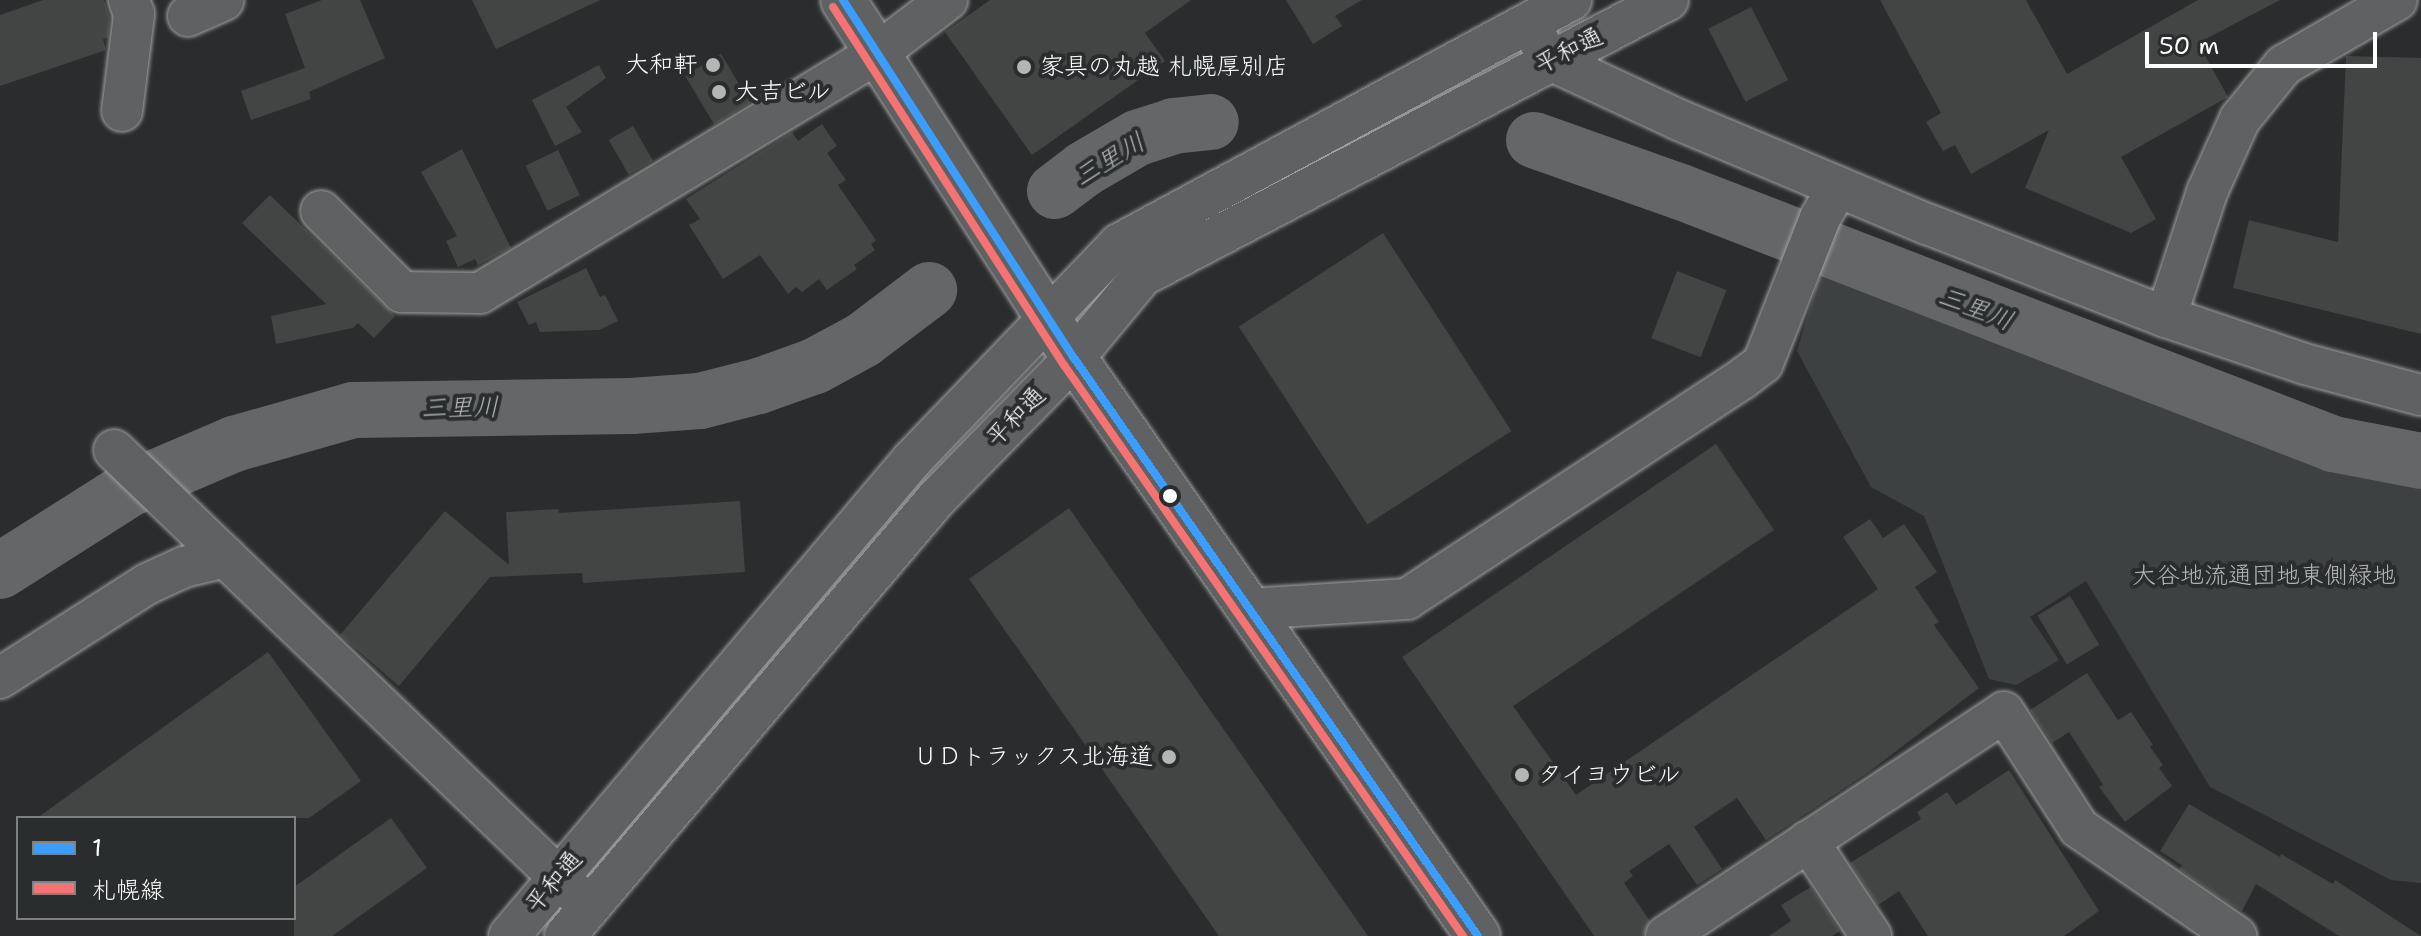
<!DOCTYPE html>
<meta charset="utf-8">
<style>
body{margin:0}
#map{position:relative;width:2421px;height:936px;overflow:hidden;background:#2b2c2d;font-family:"Shantell Sans","Klee One",sans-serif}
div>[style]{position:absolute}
.green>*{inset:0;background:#3e4142}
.river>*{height:56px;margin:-28px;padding:0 28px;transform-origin:28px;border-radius:28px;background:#646667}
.building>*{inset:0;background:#434444;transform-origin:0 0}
.roads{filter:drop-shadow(0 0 2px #a0a0a0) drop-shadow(0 0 2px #a0a0a0)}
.minor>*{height:40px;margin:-20px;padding:0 20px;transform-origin:20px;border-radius:20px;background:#606162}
.highway>*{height:44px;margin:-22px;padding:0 22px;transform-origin:22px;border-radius:22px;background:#606162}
.bus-1>*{height:8px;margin:-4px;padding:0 4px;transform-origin:4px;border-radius:4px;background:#3b9eff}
.bus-2>*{height:8px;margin:-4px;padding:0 4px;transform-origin:4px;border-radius:4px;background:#f67373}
.dots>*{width:22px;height:22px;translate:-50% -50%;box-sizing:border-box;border:4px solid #2a2d2e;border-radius:50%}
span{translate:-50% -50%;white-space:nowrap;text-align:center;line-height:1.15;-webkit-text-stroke:8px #2a2d2e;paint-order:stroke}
.street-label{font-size:24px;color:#fff}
.poi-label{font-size:24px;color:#fff}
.right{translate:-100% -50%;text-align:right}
.left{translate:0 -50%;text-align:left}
.park-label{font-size:24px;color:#b3b4b5}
.water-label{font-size:26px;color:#b4b6b6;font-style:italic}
.legend{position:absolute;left:16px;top:816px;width:280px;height:104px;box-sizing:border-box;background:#2a2d2e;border:2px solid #7f8182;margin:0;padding:10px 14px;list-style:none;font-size:24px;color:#fff}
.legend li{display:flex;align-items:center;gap:16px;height:40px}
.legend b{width:40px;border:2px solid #7f8182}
.scale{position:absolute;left:2145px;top:32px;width:232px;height:36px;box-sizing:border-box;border:4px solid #fff;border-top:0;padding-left:10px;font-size:24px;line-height:28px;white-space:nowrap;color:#fff;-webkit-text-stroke:6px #2a2d2e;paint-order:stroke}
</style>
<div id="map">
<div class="green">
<i style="clip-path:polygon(1824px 261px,2421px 464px,2421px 883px,2391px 880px,2210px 787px,2086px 581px,2030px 617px,2059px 660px,2016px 685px,1989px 679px,1924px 516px,1871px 487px,1797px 351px)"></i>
</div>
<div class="river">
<i style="left:1534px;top:140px;width:156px;rotate:19.5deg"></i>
<i style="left:1681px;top:192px;width:699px;rotate:21.13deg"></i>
<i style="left:2333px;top:444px;width:90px;rotate:10.9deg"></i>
<i style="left:1055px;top:191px;width:36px;rotate:-37deg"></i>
<i style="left:1084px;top:169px;width:61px;rotate:-30.3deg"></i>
<i style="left:1137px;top:138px;width:38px;rotate:-18deg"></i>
<i style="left:1173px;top:126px;width:38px;rotate:-6deg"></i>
<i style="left:0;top:571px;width:155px;rotate:-32.4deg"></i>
<i style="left:131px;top:488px;width:112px;rotate:-23.1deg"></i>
<i style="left:234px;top:444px;width:124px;rotate:-15.9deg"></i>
<i style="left:353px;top:410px;width:279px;rotate:-0.8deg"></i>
<i style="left:632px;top:406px;width:68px;rotate:-4.2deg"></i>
<i style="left:700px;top:401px;width:61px;rotate:-14.3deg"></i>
<i style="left:759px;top:386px;width:59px;rotate:-19.7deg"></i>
<i style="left:815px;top:366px;width:55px;rotate:-28.4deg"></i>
<i style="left:863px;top:340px;width:83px;rotate:-37.1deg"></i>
</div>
<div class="building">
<i style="clip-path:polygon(43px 0,104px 0,110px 18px,108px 38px,103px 39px,106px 50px,0 86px,0 15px)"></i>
<i style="clip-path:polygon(322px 0,360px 0,385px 58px,309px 92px,311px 99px,251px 120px,241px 91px,305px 68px,285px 14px)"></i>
<i style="clip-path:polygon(472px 0,600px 0,496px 49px)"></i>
<i style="clip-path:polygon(990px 0,1191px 0,1145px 33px,1165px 61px,1032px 155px,945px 32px)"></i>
<i style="clip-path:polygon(1286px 0,1362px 0,1335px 16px,1342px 26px,1313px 44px)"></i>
<i style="clip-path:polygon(1880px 0,2026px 0,2067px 74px,2198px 0,2280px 0,2198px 43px,2228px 97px,2121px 157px,2156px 219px,2131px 233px,2025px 188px,2049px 130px,1971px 174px,1955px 145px,1943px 151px,1926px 122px,1941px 113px)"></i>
<i style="left:1751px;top:7px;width:82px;height:48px;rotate:63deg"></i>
<i style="left:721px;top:54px;width:57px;height:42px;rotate:59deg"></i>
<i style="clip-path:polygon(2346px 56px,2421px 58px,2421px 334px,2233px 288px,2249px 220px,2338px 242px)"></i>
<i style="clip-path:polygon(599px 65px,606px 78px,566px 107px,582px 132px,555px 146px,532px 100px)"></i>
<i style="clip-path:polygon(822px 124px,837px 146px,827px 153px,846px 180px,838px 185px,876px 240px,871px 244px,875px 250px,854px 265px,857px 269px,827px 290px,819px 279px,802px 292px,796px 287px,788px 294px,760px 255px,723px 279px,689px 225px,700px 219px,686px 199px,792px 132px,798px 141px)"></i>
<i style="left:633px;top:126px;width:40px;height:28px;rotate:60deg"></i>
<i style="clip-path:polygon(462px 149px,511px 248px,478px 265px,475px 259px,458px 267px,446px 241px,457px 236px,421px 172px)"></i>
<i style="left:558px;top:150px;width:50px;height:36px;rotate:64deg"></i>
<i style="clip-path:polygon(270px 195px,395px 316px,374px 338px,358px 323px,353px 328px,276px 344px,271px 316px,326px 304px,242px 223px)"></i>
<i style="left:1383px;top:233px;width:236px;height:172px;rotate:57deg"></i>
<i style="clip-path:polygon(586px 268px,600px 297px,605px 295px,618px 321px,599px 330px,540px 332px,536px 322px,529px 325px,517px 302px)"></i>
<i style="left:1677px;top:271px;width:53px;height:72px;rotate:21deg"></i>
<i style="clip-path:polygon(1716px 444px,1774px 530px,1513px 706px,1576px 795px,1878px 589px,1843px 537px,1870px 519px,1883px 538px,1904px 524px,1937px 572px,1915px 587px,1939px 622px,1934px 625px,1979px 688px,1870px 771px,1766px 840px,1737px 798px,1694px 827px,1722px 869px,1697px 885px,1669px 844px,1629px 871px,1633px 876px,1624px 883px,1650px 921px,1643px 936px,1594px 936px,1402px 657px)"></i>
<i style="clip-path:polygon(740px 501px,745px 572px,583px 583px,582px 573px,490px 577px,399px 686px,340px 635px,445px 511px,509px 565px,506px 512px,558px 509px,559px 513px)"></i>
<i style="clip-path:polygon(1069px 508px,1368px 936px,1219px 936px,969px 579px)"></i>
<i style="left:2070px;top:596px;width:57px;height:38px;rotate:59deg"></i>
<i style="clip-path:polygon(268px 652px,361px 781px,309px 818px,37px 818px)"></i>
<i style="clip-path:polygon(2087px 673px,2118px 720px,2131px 712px,2153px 745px,2150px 747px,2163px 765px,2159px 768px,2172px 786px,2125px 822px,2099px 787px,2103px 785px,2069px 732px,2052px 743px,2030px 710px)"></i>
<i style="clip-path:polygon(2009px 770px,2099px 911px,2064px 936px,1928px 936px,1899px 891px,1878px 905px,1850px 863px,1921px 819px,1917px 812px,1947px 792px,1956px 805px)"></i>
<i style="clip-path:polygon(2189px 804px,2280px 857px,2281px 854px,2333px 884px,2335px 880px,2421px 936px,2339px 936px,2256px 884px,2242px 911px,2230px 904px,2179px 869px,2182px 865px,2160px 851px)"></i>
<i style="clip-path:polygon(391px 818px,427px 868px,332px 936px,294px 936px,294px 887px)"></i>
<i style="clip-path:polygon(1811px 887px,1840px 931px,1832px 936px,1769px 936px,1791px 921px,1781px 905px)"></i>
</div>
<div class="roads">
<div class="minor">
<i style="left:188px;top:16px;width:39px;rotate:-24deg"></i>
<i style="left:1540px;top:43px;width:20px;rotate:60deg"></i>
<i style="left:1550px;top:60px;width:142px;rotate:24.9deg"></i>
<i style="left:1679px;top:120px;width:269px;rotate:22.8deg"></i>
<i style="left:1927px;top:224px;width:256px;rotate:21.3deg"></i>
<i style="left:2166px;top:317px;width:147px;rotate:18.7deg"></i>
<i style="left:2305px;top:364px;width:120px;rotate:15deg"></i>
<i style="left:122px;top:111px;width:98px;rotate:-82.9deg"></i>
<i style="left:134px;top:14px;width:15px;rotate:-110deg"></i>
<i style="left:321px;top:211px;width:115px;rotate:45deg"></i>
<i style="left:402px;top:292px;width:78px;rotate:0.7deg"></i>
<i style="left:480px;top:293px;width:466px;rotate:-31.1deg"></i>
<i style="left:879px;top:52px;width:86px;rotate:-37.4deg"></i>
<i style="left:2166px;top:317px;width:132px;rotate:-71.8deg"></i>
<i style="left:2207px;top:192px;width:80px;rotate:-65.7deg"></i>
<i style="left:2240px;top:119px;width:70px;rotate:-50.8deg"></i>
<i style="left:2284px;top:65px;width:130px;rotate:-29.9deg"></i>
<i style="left:114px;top:450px;width:644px;rotate:43.87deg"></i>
<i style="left:1248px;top:609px;width:159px;rotate:-3.6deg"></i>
<i style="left:1407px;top:599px;width:401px;rotate:-33.3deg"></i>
<i style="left:1742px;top:379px;width:26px;rotate:-37deg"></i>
<i style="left:1763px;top:363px;width:156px;rotate:-68.5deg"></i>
<i style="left:1820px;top:218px;width:36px;rotate:-60deg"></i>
<i style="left:0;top:678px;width:174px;rotate:-32.6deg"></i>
<i style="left:147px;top:584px;width:41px;rotate:-24.7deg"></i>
<i style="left:184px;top:567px;width:43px;rotate:-13.4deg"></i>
<i style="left:1808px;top:841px;width:114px;rotate:56.4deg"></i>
<i style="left:509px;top:936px;width:624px;rotate:-49.75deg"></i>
<i style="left:912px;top:460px;width:299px;rotate:-46.2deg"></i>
<i style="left:1119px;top:244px;width:514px;rotate:-28.36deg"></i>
<i style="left:565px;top:936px;width:575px;rotate:-49.66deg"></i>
<i style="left:937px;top:498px;width:196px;rotate:-45.6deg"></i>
<i style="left:1074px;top:358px;width:107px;rotate:-50.3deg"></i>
<i style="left:1142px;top:276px;width:594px;rotate:-27.69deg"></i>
<i style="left:1666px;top:936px;width:405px;rotate:-33.5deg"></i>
<i style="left:2004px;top:712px;width:138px;rotate:57.1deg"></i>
<i style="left:2079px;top:828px;width:191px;rotate:34.5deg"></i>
</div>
<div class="highway">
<i style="left:843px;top:0;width:426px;rotate:57.2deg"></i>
<i style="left:1074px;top:358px;width:705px;rotate:55.05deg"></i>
</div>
</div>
<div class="bus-1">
<i style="left:843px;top:0;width:426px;rotate:57.2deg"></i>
<i style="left:1074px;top:358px;width:705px;rotate:55.05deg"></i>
</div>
<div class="bus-2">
<i style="left:833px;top:7px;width:426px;rotate:57.2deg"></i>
<i style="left:1064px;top:365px;width:697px;rotate:55.06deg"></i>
</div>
<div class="dots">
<i style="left:713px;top:65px;background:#b5b5b6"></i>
<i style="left:1024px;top:67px;background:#b5b5b6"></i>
<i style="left:719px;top:92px;background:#b5b5b6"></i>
<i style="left:1170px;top:496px;background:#fff"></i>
<i style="left:1169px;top:757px;background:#b5b5b6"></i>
<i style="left:1522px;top:775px;background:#b5b5b6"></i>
</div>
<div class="street-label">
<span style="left:1569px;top:51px;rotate:-27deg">平和通</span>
<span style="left:1016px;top:417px;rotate:-46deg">平和通</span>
<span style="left:554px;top:882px;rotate:-50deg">平和通</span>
</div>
<div class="poi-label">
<span class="right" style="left:697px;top:65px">大和軒</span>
<span class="left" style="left:1040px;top:67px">家具の丸越 札幌厚別店</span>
<span class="left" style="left:735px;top:92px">大吉ビル</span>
<span class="right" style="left:1153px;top:757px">ＵＤトラックス北海道</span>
<span class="left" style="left:1538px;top:775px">タイヨウビル</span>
</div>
<div class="park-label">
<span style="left:2264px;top:576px">大谷地流通団地東側緑地</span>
</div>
<div class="water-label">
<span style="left:1109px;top:159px;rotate:-31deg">三里川</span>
<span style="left:1976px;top:308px;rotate:21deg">三里川</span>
<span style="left:460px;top:407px;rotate:-1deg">三里川</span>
</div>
<ul class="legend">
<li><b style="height:10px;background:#3b9eff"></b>1</li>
<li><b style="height:10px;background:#f67373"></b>札幌線</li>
</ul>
<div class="scale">50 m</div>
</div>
